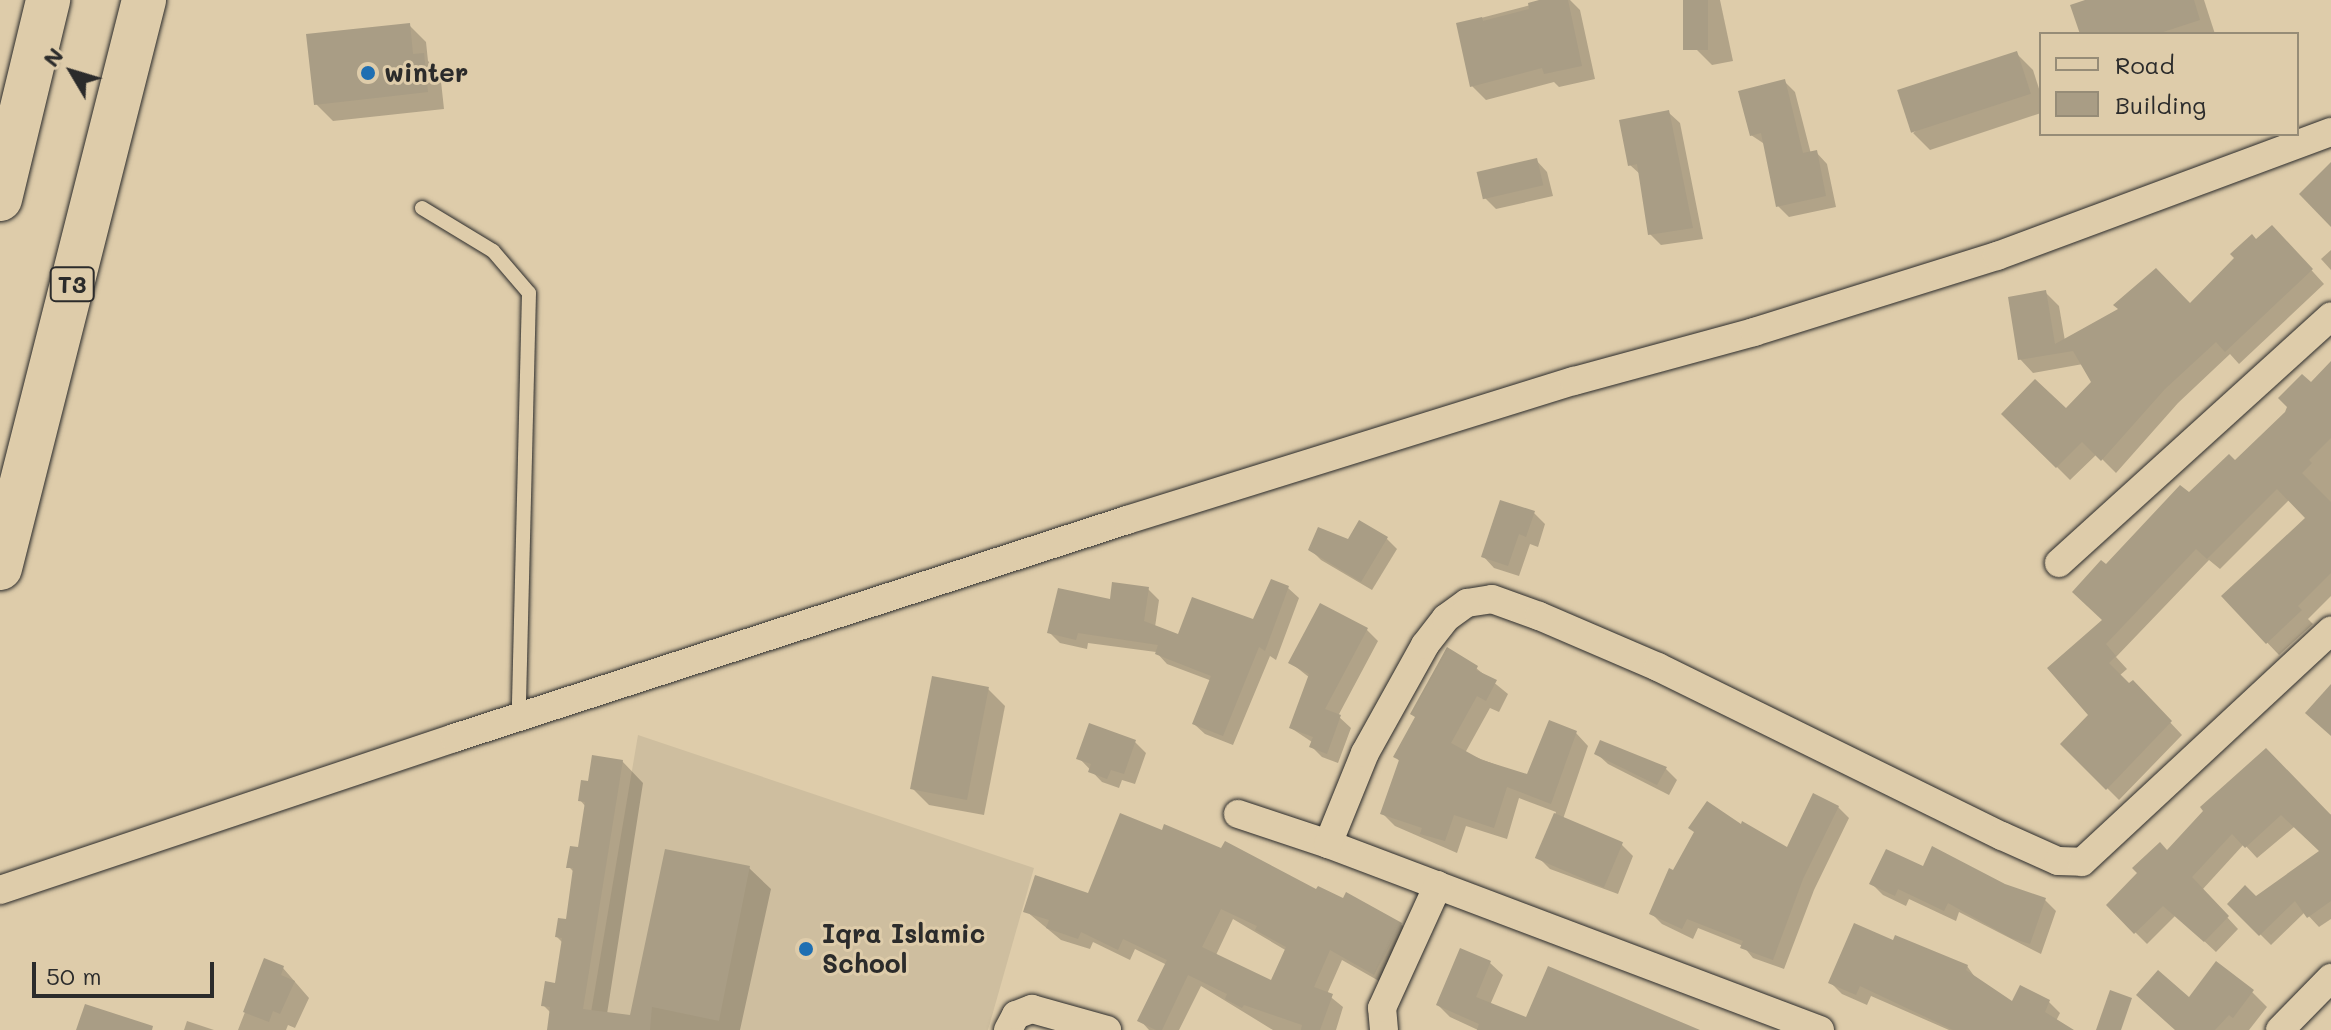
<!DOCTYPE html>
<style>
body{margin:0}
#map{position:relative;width:2331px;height:1030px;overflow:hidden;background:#deccaa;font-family:Mali,sans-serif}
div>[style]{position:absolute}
.built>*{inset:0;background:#cebe9f}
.shadow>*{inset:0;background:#0003}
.building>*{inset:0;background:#a99d85;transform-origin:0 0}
.roads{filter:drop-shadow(0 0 2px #2b2b2b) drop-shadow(0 0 2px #2b2b2b)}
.lane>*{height:14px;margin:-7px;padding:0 7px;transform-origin:7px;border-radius:7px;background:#deccaa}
.street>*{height:28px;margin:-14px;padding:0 14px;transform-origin:14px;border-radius:14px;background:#deccaa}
.highway>*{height:44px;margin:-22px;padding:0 22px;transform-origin:22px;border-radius:22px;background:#deccaa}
.dots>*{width:22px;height:22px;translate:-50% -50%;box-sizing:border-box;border:4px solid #deccaa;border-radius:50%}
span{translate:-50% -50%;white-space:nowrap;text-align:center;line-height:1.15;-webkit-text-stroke:6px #deccaa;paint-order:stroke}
.shield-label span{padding:2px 6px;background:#deccaa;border:2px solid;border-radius:6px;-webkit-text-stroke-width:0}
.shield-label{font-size:24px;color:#2b2b2b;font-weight:700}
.poi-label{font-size:26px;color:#2b2b2b;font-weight:700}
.left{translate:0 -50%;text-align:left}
.legend{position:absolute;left:2039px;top:32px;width:260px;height:104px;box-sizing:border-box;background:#deccaa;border:2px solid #968c77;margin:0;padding:10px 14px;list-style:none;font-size:24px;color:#2b2b2b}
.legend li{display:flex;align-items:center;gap:16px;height:40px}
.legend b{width:40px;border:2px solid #968c77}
.north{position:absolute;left:32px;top:32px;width:80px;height:80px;-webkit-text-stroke:6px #deccaa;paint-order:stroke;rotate:308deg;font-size:22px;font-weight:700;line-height:32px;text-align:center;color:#2b2b2b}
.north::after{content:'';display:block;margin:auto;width:28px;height:36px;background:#2b2b2b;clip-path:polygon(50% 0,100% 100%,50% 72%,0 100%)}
.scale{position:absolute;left:32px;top:962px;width:182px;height:36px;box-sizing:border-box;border:4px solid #2b2b2b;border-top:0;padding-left:10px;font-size:24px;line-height:28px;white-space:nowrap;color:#2b2b2b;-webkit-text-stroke:6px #deccaa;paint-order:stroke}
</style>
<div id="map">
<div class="built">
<i style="clip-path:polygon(638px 735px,1034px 868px,988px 1030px,588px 1030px)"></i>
</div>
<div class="shadow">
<i style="clip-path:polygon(1550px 0,1570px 0,1580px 10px,1595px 79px,1559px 87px,1554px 82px,1486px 100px,1472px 86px,1458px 24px)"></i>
<i style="clip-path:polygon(1685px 0,1720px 0,1733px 61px,1712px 65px,1695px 48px)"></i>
<i style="clip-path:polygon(2091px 0,2204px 0,2215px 34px,2082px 34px)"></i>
<i style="clip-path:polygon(409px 25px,426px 42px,428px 61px,440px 72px,444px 109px,333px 121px,316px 104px)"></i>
<i style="clip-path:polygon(2016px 53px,2033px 70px,2041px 95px,2041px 113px,1930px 150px,1913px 133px)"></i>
<i style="clip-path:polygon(1784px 81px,1795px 92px,1811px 154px,1816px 152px,1827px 164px,1836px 207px,1789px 217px,1778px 206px,1766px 145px,1751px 135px)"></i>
<i style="clip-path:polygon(1668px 112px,1680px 123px,1703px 239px,1661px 245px,1650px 234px,1641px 175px,1630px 165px)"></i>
<i style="clip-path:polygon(1536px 160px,1547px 172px,1553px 196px,1496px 209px,1485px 198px)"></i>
<i style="clip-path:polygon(2285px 241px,2324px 284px,2239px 364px,2230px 354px,2178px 403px,2116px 473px,2097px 454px,2070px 480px,2004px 414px,2066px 411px,2094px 383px,2083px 364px,2033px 373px,2020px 359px,2045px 292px,2059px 306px,2065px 341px,2190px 305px,2256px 242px)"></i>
<i style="clip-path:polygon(2331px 250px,2331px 270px,2321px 259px)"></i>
<i style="clip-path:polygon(2331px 364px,2331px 596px,2308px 619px,2313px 624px,2279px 655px,2224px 597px,2308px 518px,2290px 499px,2220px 569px,2209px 560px,2116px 657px,2127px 669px,2119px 676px,2129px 686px,2133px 683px,2182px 735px,2119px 800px,2063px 744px,2091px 715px,2104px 620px,2106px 567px,2189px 495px,2235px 462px,2287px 413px)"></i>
<i style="clip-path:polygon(1534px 513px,1545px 524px,1538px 547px,1530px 544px,1519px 576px,1494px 568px,1483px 556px)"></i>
<i style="clip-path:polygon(1387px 539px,1397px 549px,1372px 590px,1321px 560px,1311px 550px)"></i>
<i style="clip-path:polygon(1288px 588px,1299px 598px,1276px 660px,1270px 656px,1233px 745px,1205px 734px,1194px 724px,1212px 681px,1167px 664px,1156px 652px,1088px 643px,1087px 649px,1060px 643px,1049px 632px,1111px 601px,1148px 589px,1159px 600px,1155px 627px,1179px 637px,1254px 621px)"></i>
<i style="clip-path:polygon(1321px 605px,1367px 630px,1378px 641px,1338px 716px,1351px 728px,1338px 763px,1322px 757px,1311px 746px,1312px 742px,1291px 728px,1310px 678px,1291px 663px)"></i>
<i style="clip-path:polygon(1476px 668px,1508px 694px,1499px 712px,1490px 708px,1465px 753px,1528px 777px,1576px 733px,1588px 746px,1563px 819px,1622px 845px,1633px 856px,1618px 894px,1550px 869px,1539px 858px,1556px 812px,1519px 798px,1507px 839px,1466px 826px,1457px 853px,1395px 826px,1382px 813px,1400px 762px,1396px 757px)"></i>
<i style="clip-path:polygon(988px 689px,1005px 706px,984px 815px,929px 805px,912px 788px)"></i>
<i style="clip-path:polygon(1135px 742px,1146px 753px,1135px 784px,1122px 780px,1119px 788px,1102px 782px,1079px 758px)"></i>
<i style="clip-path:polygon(1596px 753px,1666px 769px,1677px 780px,1669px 795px,1608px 764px)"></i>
<i style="clip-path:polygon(622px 761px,643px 783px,607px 1014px,632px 1017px,749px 868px,771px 889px,740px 1030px,549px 1030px,551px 1013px,543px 1005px,556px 985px,563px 943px,557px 937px,567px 921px,575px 873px,569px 867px,580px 849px,586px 807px,580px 800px,590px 783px)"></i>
<i style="clip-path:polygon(2316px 802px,2294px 827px,2257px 858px,2244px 844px,2202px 890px,2238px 929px,2216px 952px,2176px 915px,2147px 944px,2108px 905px,2167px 853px)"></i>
<i style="clip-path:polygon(1838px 807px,1849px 818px,1814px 890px,1784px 969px,1753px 958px,1743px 946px,1698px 928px,1693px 939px,1662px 924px,1651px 913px,1674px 872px,1741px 827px,1787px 850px)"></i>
<i style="clip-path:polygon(2331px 814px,2331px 919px,2319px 927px,2305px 912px,2271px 945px,2230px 904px,2255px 898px,2322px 851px,2307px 837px)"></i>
<i style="clip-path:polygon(1924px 869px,2004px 886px,2045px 900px,2056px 911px,2041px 954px,1959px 912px,1956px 921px,1909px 899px,1906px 906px,1883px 895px,1872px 884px)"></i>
<i style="clip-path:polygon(evenodd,1317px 892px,1401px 924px,1413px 936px,1386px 985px,1342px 960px,1327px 994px,1343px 1007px,1336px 1030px,1273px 1030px,1201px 986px,1179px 1030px,1149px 1030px,1140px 1020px,1167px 965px,1135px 949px,1130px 960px,1093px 942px,1090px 949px,1061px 940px,1026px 911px,1090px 895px,1317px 892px,1233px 919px,1287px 951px,1272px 983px,1216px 955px,1233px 919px)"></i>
<i style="clip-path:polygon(1894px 942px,1967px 966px,1977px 980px,2013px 1004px,2021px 988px,2049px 1002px,2060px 1013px,2056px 1021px,2071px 1030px,1949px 1030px,1871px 996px,1867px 1005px,1842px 994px,1831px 983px)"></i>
<i style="clip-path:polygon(1461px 951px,1490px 963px,1503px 975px,1490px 1005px,1527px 1020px,1694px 1030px,1478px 1030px,1450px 1017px,1438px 1005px)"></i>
<i style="clip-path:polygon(265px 961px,283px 968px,309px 998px,295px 1028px,288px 1025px,286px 1030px,238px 1030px)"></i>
<i style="clip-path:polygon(2252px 992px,2267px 1007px,2249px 1030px,2177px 1030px,2189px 1000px)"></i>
<i style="clip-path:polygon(187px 1021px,214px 1030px,184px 1030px)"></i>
</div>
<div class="building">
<i style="clip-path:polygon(1539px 0,1568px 0,1582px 66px,1544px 74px,1542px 68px,1470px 87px,1456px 23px,1482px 17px,1483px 21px,1529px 9px,1528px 3px)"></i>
<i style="left:1683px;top:0;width:25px;height:50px"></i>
<i style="clip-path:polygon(2085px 0,2194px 0,2200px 20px,2157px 34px,2080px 34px,2070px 5px)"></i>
<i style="clip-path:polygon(410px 23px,413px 54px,424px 53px,428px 92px,314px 105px,306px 34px)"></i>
<i style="left:2017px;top:51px;width:45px;height:126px;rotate:72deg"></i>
<i style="clip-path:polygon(1785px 79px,1803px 153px,1817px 150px,1826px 196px,1776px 207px,1761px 133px,1750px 136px,1738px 91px)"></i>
<i style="clip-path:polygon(1669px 110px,1693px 228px,1648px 235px,1637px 164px,1628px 166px,1619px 120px)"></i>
<i style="left:1537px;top:158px;width:28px;height:62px;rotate:77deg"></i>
<i style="clip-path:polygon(2331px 162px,2331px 227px,2299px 194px)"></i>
<i style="clip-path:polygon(2272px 225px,2313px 269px,2225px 352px,2216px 342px,2165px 389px,2101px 461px,2082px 442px,2056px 468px,2001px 414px,2035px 379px,2066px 408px,2091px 382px,2073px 351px,2018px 360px,2008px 297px,2046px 290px,2055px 344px,2118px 309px,2113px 305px,2156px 268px,2190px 303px,2234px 258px,2230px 254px,2252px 234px,2256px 239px)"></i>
<i style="clip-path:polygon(2331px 361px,2331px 438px,2309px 460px,2312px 463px,2302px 473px,2331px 502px,2331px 573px,2298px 606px,2302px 610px,2266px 644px,2221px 596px,2305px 518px,2277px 489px,2207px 559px,2196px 549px,2106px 644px,2116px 656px,2109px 663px,2129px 683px,2133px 680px,2172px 721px,2106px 790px,2060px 744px,2088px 715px,2047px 668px,2102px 620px,2072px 592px,2101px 560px,2106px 564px,2180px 485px,2189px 492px,2229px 454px,2235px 460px,2285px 412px,2287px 407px,2278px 398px,2302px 374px,2311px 382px)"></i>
<i style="clip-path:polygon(1500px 500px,1535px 511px,1526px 537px,1519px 534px,1508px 566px,1481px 557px)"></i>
<i style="clip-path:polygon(1359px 520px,1388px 537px,1361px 582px,1308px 550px,1318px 527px,1348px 539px)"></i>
<i style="clip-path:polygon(1271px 579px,1289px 586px,1265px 651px,1259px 647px,1223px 736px,1192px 724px,1211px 676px,1155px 654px,1158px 645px,1078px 633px,1076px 640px,1047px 633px,1058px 588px,1110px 599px,1112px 582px,1149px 587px,1144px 621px,1178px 634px,1192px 597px,1253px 619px)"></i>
<i style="clip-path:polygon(1320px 603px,1368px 628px,1325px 709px,1341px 715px,1327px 754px,1309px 747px,1313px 737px,1289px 728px,1309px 674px,1288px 663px)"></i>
<i style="clip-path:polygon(1447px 647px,1478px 666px,1476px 670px,1497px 680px,1486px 701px,1477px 696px,1451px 743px,1482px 760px,1527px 774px,1549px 720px,1577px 731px,1551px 804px,1507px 787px,1494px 828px,1454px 815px,1445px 841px,1420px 834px,1422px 828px,1380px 814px,1399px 760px,1393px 757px,1415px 717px,1410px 714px)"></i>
<i style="left:932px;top:676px;width:58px;height:115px;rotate:11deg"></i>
<i style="clip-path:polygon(2331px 684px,2331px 736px,2305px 713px)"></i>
<i style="clip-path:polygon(1089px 723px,1136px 740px,1124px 774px,1111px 770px,1107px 779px,1088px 772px,1091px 764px,1076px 759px)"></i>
<i style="clip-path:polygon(1600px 740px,1667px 767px,1657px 785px,1594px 754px)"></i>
<i style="clip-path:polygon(2266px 748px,2331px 815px,2331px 901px,2307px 918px,2295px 901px,2259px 936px,2227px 904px,2245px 885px,2256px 896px,2319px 851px,2281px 815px,2245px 848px,2232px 834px,2192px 877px,2229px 916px,2204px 942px,2163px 906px,2134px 934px,2106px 905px,2137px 873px,2132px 868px,2160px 842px,2167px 850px,2203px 811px,2200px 807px)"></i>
<i style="clip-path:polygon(592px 755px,623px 760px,583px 1009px,630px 1015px,665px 849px,750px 866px,719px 1021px,652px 1007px,650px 1030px,547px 1030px,550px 1007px,541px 1006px,545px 981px,555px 983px,562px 938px,555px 937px,558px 918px,566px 919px,573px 868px,566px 868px,570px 846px,578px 847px,585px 802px,578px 801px,581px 780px,588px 781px)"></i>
<i style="clip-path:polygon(1813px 793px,1839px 806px,1803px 879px,1773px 960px,1740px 948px,1743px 941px,1687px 919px,1682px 929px,1649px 914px,1669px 868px,1673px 870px,1694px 832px,1688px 828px,1707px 801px,1741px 824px,1742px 821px,1787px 847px)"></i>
<i style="clip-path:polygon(evenodd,1120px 813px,1162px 830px,1164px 824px,1221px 848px,1225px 841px,1316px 889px,1318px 886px,1343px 898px,1346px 892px,1402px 923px,1374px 975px,1330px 950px,1314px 987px,1333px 994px,1320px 1030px,1301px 1030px,1302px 1025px,1244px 1005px,1242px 1008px,1225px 999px,1227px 994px,1188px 975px,1162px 1030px,1156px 1030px,1137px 1021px,1167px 960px,1123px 939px,1118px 950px,1081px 932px,1078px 939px,1046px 928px,1049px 920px,1023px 912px,1035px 875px,1088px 893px,1120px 813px,1221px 909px,1257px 926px,1255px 930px,1286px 947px,1271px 980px,1202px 947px,1221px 909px)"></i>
<i style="left:1554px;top:813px;width:75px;height:49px;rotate:23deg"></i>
<i style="clip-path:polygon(1932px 846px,2005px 884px,2046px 898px,2030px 944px,2011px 938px,1948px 903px,1944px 911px,1898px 889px,1895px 896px,1869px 884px,1886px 849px,1923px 866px)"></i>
<i style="clip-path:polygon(1854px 923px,1893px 940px,1895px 935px,1968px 965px,1966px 970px,2012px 1001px,2020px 985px,2050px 1000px,2045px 1012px,2074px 1030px,1953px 1030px,1860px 986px,1856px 995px,1828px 983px)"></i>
<i style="clip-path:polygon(1460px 948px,1491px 961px,1476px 997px,1526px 1017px,1548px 966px,1700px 1030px,1477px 1030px,1479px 1024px,1436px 1005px)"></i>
<i style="clip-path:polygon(264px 958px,284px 966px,281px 975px,295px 981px,280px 1014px,273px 1011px,269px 1022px,243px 1012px)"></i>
<i style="clip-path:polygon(2216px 961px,2254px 990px,2233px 1018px,2229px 1015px,2215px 1030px,2175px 1030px,2136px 995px,2158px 970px,2189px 997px)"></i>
<i style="clip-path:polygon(2110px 990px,2132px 998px,2121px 1030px,2096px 1030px)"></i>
<i style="clip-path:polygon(85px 1004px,153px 1026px,152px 1030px,76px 1030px)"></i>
</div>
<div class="roads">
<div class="lane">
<i style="left:422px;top:208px;width:83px;rotate:31.2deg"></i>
<i style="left:493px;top:251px;width:55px;rotate:49.4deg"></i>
<i style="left:529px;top:293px;width:424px;rotate:91.4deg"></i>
</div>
<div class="street">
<i style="left:2059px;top:563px;width:367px;rotate:-42.2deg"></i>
<i style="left:1238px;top:814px;width:95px;rotate:18.4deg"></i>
<i style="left:1328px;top:844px;width:526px;rotate:20.71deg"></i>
<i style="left:1328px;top:844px;width:98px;rotate:-67.9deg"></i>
<i style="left:1365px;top:753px;width:124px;rotate:-60.9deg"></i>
<i style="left:1425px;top:645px;width:34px;rotate:-52deg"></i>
<i style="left:1446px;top:618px;width:26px;rotate:-36deg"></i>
<i style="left:1467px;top:603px;width:25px;rotate:-9deg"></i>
<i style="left:1492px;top:599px;width:50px;rotate:19.9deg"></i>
<i style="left:1539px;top:616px;width:129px;rotate:23.2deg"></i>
<i style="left:1658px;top:667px;width:383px;rotate:26.2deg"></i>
<i style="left:2002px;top:836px;width:61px;rotate:24.1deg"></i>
<i style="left:2058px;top:861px;width:24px;rotate:2deg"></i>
<i style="left:2082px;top:862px;width:340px;rotate:-42.9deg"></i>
<i style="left:0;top:890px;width:479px;rotate:-18.5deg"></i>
<i style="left:454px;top:738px;width:707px;rotate:-17.95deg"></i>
<i style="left:1127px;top:520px;width:468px;rotate:-17.3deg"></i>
<i style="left:1574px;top:381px;width:187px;rotate:-15.2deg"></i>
<i style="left:1754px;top:332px;width:255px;rotate:-17.4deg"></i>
<i style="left:1997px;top:256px;width:356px;rotate:-20.4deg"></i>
<i style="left:1008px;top:1030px;width:17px;rotate:-62deg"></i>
<i style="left:1016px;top:1015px;width:17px;rotate:-21deg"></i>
<i style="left:1032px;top:1009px;width:78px;rotate:15.6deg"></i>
<i style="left:1384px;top:1030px;width:22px;rotate:-95deg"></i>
<i style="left:1382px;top:1008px;width:135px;rotate:-65.5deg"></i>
<i style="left:2280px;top:1030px;width:73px;rotate:-45.6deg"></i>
</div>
<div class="highway">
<i style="left:0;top:199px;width:205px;rotate:-76.4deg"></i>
<i style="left:0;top:568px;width:586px;rotate:-75.77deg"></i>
</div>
</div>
<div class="dots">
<i style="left:368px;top:73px;background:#1f6fb2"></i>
<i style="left:806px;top:949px;background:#1f6fb2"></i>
</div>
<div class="shield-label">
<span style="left:72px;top:284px">T3</span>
</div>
<div class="poi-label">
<span class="left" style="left:384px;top:73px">winter</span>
<span class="left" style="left:822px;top:949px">Iqra Islamic<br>School</span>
</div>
<ul class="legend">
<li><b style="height:10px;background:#deccaa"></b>Road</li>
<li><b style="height:22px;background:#a99d85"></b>Building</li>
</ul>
<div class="north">N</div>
<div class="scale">50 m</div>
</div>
